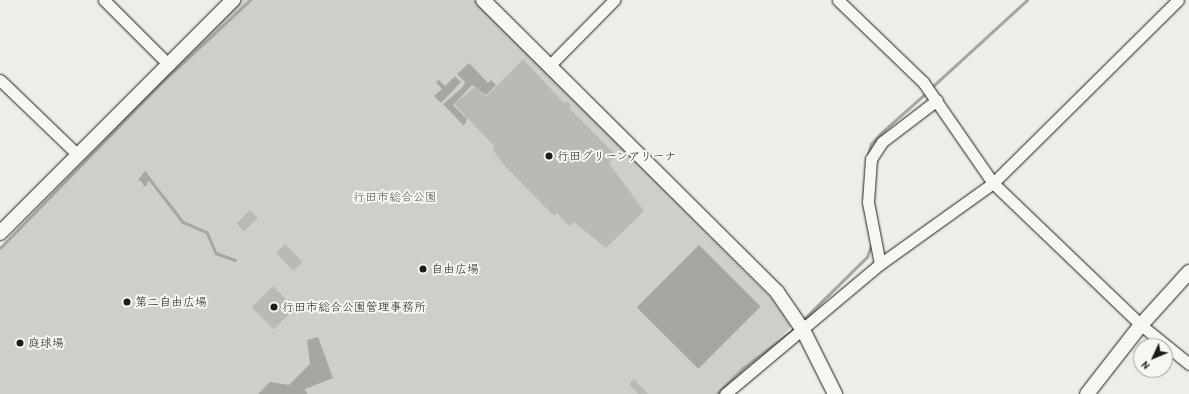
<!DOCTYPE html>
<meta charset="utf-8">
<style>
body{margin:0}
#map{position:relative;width:1189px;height:394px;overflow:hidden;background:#edede9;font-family:"Patrick Hand","Klee One",sans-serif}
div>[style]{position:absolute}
.green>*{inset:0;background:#cececb}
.water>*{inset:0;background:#a6a6a3;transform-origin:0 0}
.stream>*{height:2.5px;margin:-1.25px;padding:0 1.25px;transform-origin:1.25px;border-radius:1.25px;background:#a6a6a3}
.building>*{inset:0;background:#b9b9b6;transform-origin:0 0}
.roads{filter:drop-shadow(0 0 1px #1c1c1c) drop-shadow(0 0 1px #1c1c1c)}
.minor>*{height:11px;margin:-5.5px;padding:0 5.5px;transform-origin:5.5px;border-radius:5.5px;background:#f6f6f2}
.tertiary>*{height:14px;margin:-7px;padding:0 7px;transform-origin:7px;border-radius:7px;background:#f6f6f2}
.dots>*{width:11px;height:11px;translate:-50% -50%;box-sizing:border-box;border:2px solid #f6f6f2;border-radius:50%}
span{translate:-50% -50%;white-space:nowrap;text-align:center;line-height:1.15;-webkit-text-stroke:4px #f6f6f2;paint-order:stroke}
.poi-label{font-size:12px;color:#1c1c1c}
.left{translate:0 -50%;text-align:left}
.park-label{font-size:12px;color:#515151}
.north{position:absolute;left:1133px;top:338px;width:40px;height:40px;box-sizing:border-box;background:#f6f6f2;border:1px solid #9f9f9c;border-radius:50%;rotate:226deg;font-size:11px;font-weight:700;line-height:16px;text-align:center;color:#1c1c1c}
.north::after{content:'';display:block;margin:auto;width:14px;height:18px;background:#1c1c1c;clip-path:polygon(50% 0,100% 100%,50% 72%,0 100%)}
</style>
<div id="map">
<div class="green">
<i style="clip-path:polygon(243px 0,474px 0,772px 299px,791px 327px,723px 394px,0 394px,0 247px)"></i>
</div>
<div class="water">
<i style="clip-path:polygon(469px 63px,488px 83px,491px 80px,496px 85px,486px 95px,472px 85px,453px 105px,467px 119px,464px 126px,443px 104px,463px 87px,465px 82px,457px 74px)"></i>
<i style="clip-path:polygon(455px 76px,461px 82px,441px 103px,434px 96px,442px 89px,436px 82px,439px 80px,445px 86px)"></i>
<i style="left:699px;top:245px;width:87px;height:88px;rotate:45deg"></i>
<i style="clip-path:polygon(318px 337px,333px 378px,305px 389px,307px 394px,258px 394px,270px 382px,289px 385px,310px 364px,307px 340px)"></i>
</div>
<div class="stream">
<i style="left:931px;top:88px;width:130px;rotate:-42.5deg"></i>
<i style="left:868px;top:155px;width:11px;rotate:-75deg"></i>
<i style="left:871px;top:144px;width:13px;rotate:-48deg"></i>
<i style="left:880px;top:134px;width:62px;rotate:-41.7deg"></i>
<i style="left:145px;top:178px;width:3px;rotate:108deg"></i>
<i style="left:144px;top:181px;width:5px;rotate:-101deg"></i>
<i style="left:143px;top:176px;width:6px;rotate:31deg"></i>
<i style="left:148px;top:179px;width:6px;rotate:121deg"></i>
<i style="left:145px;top:184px;width:7px;rotate:-135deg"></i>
<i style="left:140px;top:179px;width:8px;rotate:-50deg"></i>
<i style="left:145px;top:173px;width:62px;rotate:52.2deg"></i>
<i style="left:183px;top:222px;width:26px;rotate:23deg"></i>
<i style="left:207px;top:232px;width:23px;rotate:67deg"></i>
<i style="left:216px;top:253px;width:20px;rotate:20deg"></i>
<i style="left:0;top:248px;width:229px;rotate:-45.7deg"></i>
<i style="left:160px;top:84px;width:123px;rotate:-43deg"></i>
<i style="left:802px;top:321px;width:91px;rotate:-44.6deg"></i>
<i style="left:867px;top:257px;width:12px;rotate:-70deg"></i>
<i style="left:717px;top:394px;width:37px;rotate:-45deg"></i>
<i style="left:743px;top:368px;width:64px;rotate:-37.4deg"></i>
</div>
<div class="building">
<i style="clip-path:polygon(523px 59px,564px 103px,567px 101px,572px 106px,569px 108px,615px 154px,609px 163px,644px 211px,606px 248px,574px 222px,569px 226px,557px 213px,554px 216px,504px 165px,493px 150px,495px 147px,454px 104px,476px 86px,486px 97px)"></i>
<i style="left:250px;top:210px;width:11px;height:19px;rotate:45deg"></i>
<i style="left:285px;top:244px;width:25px;height:13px;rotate:45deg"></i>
<i style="left:273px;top:286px;width:31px;height:30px;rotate:45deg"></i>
<i style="clip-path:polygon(634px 379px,648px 394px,638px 394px,629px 384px)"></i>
</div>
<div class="roads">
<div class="minor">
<i style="left:104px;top:0;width:92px;rotate:45deg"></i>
<i style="left:838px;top:0;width:118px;rotate:44deg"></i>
<i style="left:923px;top:82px;width:123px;rotate:55.3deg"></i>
<i style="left:993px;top:183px;width:205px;rotate:43.8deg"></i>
<i style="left:1141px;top:325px;width:62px;rotate:39.1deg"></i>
<i style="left:549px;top:66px;width:93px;rotate:-45.4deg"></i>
<i style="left:0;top:80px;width:108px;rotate:43.9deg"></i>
<i style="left:880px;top:264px;width:63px;rotate:-101deg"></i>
<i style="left:868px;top:202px;width:43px;rotate:-86deg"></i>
<i style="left:871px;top:159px;width:20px;rotate:-57deg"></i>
<i style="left:882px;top:142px;width:69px;rotate:-37.4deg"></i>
<i style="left:725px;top:394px;width:202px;rotate:-40deg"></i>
<i style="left:880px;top:264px;width:139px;rotate:-35.6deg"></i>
<i style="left:993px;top:183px;width:260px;rotate:-44.7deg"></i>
</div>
<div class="tertiary">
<i style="left:483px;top:0;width:414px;rotate:44.8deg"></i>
<i style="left:777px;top:292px;width:46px;rotate:55.6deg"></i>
<i style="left:803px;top:330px;width:72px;rotate:63.4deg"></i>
<i style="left:0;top:233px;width:330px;rotate:-45deg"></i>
<i style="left:1087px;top:394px;width:88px;rotate:-52deg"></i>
<i style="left:1141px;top:325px;width:72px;rotate:-47.8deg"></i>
</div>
</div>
<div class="dots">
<i style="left:549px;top:156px;background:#1c1c1c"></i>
<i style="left:423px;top:269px;background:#1c1c1c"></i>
<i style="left:127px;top:302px;background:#1c1c1c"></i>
<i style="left:274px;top:307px;background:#1c1c1c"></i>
<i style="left:20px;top:343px;background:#1c1c1c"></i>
</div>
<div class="poi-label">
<span class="left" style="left:557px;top:156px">行田グリーンアリーナ</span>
<span class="left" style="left:431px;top:269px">自由広場</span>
<span class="left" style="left:135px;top:302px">第二自由広場</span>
<span class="left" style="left:282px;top:307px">行田市総合公園管理事務所</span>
<span class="left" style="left:28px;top:343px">庭球場</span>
</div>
<div class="park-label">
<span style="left:395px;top:197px">行田市総合公園</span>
</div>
<div class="north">N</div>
</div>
